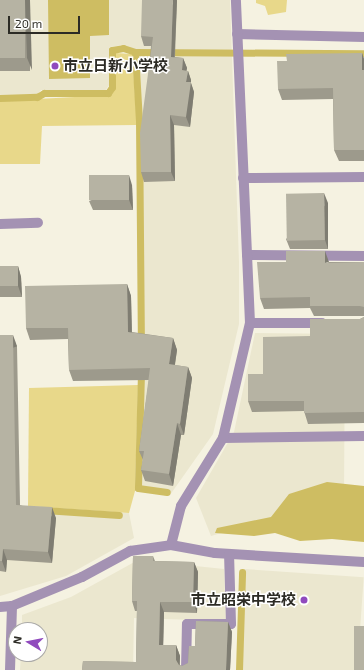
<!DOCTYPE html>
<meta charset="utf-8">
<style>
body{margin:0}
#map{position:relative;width:364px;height:670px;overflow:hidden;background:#f5f2e1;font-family:"Exo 2","Noto Sans JP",sans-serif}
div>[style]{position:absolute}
.built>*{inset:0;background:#ebe7cf;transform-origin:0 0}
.green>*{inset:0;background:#e8d88a}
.water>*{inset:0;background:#cebd62}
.stream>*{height:7px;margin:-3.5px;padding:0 3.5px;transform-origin:3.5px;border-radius:3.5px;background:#cebd62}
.minor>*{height:10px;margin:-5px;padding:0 5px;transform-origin:5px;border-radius:5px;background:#a492b3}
.wall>*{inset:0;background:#9d9a8c;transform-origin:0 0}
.shaded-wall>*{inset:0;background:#7f7d72;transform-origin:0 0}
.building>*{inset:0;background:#b6b3a3;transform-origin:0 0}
.dots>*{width:11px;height:11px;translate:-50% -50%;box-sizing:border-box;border:2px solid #fff;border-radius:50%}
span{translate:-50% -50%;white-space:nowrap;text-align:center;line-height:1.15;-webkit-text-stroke:3px #fff;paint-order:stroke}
.poi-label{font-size:15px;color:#2c2b25;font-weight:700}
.left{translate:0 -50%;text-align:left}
.right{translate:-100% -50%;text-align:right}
.north{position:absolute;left:8px;top:622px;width:40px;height:40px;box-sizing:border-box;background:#fff;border:1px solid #abaaa8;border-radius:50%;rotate:280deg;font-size:11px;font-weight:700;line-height:16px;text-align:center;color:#2c2b25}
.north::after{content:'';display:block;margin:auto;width:14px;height:18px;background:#904abe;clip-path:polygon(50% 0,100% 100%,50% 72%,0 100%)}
.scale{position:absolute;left:8px;top:16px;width:72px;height:18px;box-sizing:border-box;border:2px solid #2c2b25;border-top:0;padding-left:5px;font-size:12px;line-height:14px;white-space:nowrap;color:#2c2b25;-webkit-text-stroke:3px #fff;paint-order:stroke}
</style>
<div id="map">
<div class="built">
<i style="clip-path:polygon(0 0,230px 0,239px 262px,239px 324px,213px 434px,170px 495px,135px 491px,138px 385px,137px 125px,132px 54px,123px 45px,110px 47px,110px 84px,105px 91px,41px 90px,37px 95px,0 96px)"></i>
<i style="clip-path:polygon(255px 333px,345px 334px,344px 497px,211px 536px,196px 498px,234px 432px)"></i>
<i style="clip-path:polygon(0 504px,129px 513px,134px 538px,66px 576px,0 596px)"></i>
<i style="clip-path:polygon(138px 560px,224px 569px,226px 621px,134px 618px,133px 670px,20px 670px,21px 654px,40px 654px,40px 630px,22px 630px,22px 615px,71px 597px)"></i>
<i style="left:244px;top:569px;width:120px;height:101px;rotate:4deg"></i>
</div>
<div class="green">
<i style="clip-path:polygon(256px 0,287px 0,286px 12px,268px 15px,265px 6px,256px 3px)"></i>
<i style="clip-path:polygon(115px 53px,132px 54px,137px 125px,42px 126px,40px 164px,0 164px,0 101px,112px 95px)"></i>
<i style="clip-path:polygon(138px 385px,135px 491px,129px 513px,28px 506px,29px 388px)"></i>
</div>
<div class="water">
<i style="clip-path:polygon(48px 0,109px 0,109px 35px,90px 36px,90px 78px,49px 79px)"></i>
<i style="clip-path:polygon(327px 482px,364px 486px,364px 542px,332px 539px,300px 541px,275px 533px,254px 536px,215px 533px,217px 528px,271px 517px,289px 494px)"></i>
</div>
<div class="stream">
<i style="left:135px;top:52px;width:69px;rotate:86.7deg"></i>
<i style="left:139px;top:121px;width:220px;rotate:89.5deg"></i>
<i style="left:0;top:98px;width:37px;rotate:-2deg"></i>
<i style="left:37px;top:97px;width:8px;rotate:-30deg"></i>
<i style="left:44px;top:93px;width:64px"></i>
<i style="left:108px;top:93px;width:7px;rotate:-56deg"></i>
<i style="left:112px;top:87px;width:37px;rotate:-90deg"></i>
<i style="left:112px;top:50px;width:11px;rotate:-10deg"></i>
<i style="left:123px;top:48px;width:13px;rotate:18deg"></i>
<i style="left:135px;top:52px;width:229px;rotate:0.3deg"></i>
<i style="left:141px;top:372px;width:116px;rotate:91.5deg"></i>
<i style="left:138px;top:488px;width:29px;rotate:8deg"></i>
<i style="left:44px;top:510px;width:75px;rotate:3.8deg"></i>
<i style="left:239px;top:670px;width:98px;rotate:-88.2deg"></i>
</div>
<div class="minor">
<i style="left:237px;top:34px;width:127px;rotate:1.4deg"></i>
<i style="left:243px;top:178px;width:121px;rotate:-0.5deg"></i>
<i style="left:0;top:224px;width:38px;rotate:-2deg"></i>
<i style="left:247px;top:255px;width:117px;rotate:0.5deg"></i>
<i style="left:250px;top:323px;width:72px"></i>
<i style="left:223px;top:438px;width:141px;rotate:-0.8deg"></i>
<i style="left:171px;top:545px;width:45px;rotate:10.3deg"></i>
<i style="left:215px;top:553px;width:149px;rotate:3.5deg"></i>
<i style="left:0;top:607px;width:12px;rotate:-5deg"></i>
<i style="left:12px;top:606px;width:76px;rotate:-22.5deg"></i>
<i style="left:82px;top:577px;width:55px;rotate:-28.4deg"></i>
<i style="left:130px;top:551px;width:41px;rotate:-8.3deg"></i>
<i style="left:171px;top:545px;width:40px;rotate:-75.6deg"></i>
<i style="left:181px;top:506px;width:80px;rotate:-58.3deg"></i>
<i style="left:223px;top:438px;width:118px;rotate:-76.8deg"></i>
<i style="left:250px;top:323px;width:323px;rotate:-92.5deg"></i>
<i style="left:10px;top:670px;width:64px;rotate:-88.2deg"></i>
<i style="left:186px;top:670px;width:46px;rotate:-88.8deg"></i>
<i style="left:187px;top:624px;width:44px"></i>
<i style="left:231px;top:624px;width:70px;rotate:-91.6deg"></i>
</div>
<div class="wall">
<i style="left:0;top:0;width:30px;height:71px"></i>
<i style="clip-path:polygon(177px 0,175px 57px,183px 58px,187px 68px,186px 71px,188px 71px,191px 80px,191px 83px,194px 92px,190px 127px,174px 125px,175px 181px,144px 182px,141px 172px,151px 46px,144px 46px,141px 36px)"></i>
<i style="clip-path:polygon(362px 53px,364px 59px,364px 161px,339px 161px,334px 150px,333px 99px,282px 100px,278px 89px,287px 61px)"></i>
<i style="clip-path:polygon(132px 185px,133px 210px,93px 210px,89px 201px)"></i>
<i style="clip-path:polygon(328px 203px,328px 249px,290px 249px,286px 239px)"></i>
<i style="clip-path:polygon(329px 262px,364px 262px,364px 316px,314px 316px,310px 308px,264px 309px,260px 298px)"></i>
<i style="clip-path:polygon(0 266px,18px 266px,21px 277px,22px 297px,0 297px)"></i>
<i style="clip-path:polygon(127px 284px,131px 296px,132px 332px,173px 338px,177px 350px,175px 365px,188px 367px,192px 378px,184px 435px,181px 435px,173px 486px,145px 481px,141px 470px,143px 460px,139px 451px,149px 380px,73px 381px,69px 370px,68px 339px,30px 340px,26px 328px)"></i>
<i style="clip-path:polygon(364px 317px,364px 423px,308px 424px,304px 411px,252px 412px,248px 401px,263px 374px,310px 336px,360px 319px)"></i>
<i style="clip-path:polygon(0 335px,17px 346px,20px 505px,56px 518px,52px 563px,7px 560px,6px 572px,0 571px)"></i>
<i style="clip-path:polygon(133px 556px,153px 556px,155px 561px,194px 562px,198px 572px,197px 613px,164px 612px,163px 645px,176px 645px,180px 656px,180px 665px,182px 666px,188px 663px,189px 646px,195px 646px,196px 621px,228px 622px,232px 632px,230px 670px,82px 670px,83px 661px,136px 662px,137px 611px,135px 611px,132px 601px)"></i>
</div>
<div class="shaded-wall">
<i style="clip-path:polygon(25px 0,30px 0,32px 70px,27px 58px)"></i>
<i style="clip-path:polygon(173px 0,177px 0,174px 66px,171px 57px)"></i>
<i style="clip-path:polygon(362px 53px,364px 59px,364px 75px,362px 70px)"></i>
<i style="clip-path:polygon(183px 58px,187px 68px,185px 80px,182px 70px)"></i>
<i style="clip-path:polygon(188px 71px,191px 80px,191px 83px,194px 92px,190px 127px,186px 117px,186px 82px)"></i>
<i style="clip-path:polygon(170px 115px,174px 125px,175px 181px,171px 172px)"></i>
<i style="clip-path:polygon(129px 175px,132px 185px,133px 210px,129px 200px)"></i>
<i style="clip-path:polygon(324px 193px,328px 203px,328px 249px,325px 240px)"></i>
<i style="clip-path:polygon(325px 251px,329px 262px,325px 263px)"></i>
<i style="clip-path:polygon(18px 266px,21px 277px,22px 297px,18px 286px)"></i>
<i style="clip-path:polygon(127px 284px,131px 296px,132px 343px,128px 332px)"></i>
<i style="left:13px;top:335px;width:12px;height:170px;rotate:70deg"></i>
<i style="clip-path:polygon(173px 338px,177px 350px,173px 376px,169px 364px)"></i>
<i style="clip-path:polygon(188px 367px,192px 378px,184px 435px,180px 424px)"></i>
<i style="clip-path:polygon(177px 423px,181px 435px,173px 486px,169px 474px)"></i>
<i style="clip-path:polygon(52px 507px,56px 518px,52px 563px,48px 552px)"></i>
<i style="clip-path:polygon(3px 549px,7px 560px,6px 572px,2px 561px)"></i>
<i style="clip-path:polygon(194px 562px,198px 572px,197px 613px,193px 602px)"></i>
<i style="clip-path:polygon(160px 602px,164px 612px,163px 655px,159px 645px)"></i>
<i style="clip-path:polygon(228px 622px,232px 632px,230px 670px,226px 670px)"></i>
<i style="clip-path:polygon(176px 645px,180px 656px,179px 670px,176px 660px)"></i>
</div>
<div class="building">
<i style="left:0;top:0;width:25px;height:58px"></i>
<i style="clip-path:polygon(142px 0,173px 0,171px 57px,183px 58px,182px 70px,188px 71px,186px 82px,191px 82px,186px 117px,170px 115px,171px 172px,141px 172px,140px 133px,153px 37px,141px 36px)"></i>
<i style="clip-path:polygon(362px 53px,362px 70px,364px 70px,364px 150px,334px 150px,333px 88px,278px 89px,277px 61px,287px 61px,286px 54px)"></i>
<i style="left:129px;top:175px;width:25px;height:40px;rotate:90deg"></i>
<i style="left:324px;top:193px;width:47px;height:38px;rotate:89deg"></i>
<i style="clip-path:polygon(286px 251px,325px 251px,325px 263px,364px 262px,364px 307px,360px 306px,310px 306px,310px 297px,260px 298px,257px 262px,286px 262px)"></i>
<i style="left:0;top:266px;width:18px;height:20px"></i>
<i style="clip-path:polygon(127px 284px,128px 332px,173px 338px,169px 364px,188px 367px,180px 424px,177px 423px,169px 474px,141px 470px,144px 451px,139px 451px,150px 368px,69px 370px,68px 328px,26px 328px,25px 286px)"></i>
<i style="clip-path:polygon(364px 317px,364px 412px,304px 413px,304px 401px,248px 401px,248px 374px,263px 374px,263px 337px,310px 336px,310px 319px,360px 319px)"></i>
<i style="clip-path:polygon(0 335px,13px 335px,16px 505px,52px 507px,48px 552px,3px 549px,2px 561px,0 561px)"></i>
<i style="clip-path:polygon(133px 556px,153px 556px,153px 561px,194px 562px,193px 602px,160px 602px,159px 645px,176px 645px,176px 660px,179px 665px,182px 666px,188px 663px,189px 646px,195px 646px,196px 621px,228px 622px,226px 670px,82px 670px,83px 661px,136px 662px,137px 601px,132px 601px)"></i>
<i style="left:354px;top:626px;width:10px;height:44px"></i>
</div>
<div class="dots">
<i style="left:55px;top:66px;background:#904abe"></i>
<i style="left:304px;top:600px;background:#904abe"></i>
</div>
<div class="poi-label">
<span class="left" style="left:63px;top:66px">市立日新小学校</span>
<span class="right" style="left:296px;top:600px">市立昭栄中学校</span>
</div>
<div class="north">N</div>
<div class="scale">20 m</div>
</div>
